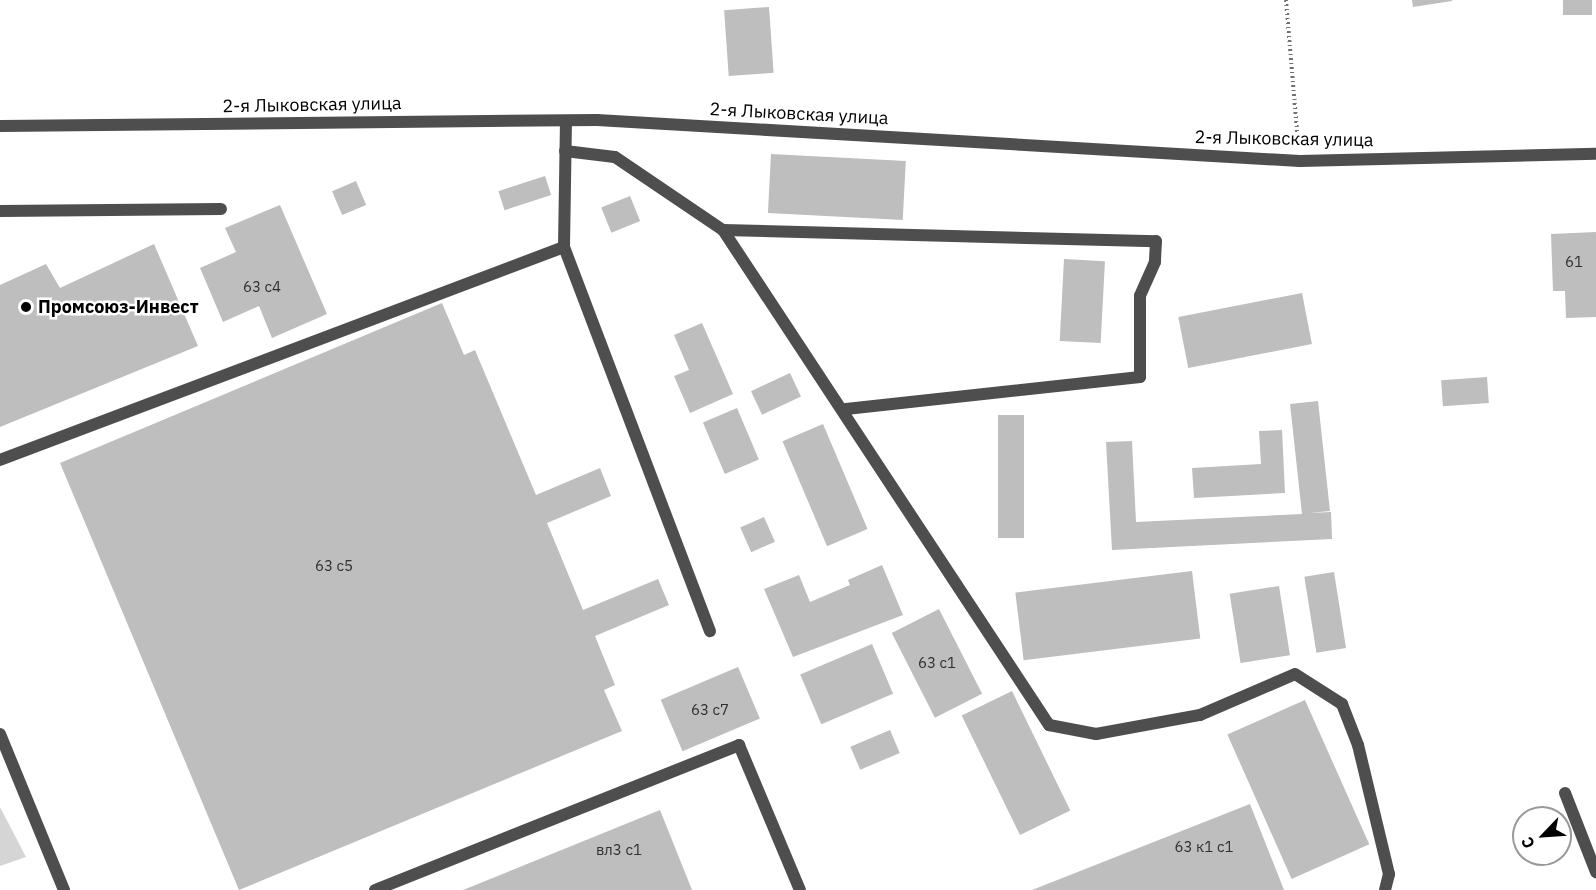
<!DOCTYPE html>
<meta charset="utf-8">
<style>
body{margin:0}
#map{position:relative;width:1596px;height:890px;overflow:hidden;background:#fff;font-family:"IBM Plex Sans",sans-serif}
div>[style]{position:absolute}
.green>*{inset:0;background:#d5d5d5}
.building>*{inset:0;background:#bebebe;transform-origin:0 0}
.path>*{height:4px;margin-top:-2px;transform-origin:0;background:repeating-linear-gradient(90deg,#707070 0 1.5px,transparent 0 4.5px)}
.service>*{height:12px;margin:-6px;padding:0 6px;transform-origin:6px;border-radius:6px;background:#4e4e4e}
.minor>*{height:12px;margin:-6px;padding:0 6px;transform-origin:6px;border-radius:6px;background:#4e4e4e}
.tertiary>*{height:12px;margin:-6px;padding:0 6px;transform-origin:6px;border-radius:6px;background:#4e4e4e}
.dots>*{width:16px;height:16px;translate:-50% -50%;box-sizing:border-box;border:3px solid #fff;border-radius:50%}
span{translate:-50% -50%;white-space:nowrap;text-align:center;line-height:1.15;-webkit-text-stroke:5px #fff;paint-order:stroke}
.number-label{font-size:15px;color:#303030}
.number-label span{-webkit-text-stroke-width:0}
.street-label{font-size:18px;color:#000}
.poi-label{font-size:18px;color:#000;font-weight:700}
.left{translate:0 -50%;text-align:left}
.north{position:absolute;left:1512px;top:806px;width:60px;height:60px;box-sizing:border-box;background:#fff;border:2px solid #999;border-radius:50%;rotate:245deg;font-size:16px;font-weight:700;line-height:24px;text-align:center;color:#000}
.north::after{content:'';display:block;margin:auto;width:21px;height:27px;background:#000;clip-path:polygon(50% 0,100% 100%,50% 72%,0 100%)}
</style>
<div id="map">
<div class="green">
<i style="clip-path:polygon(0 807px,26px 857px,0 866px)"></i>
</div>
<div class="building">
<i style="clip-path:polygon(1412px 0,1452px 0,1452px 1px,1413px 7px)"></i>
<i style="left:1563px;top:0;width:29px;height:15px"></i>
<i style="left:769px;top:7px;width:66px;height:45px;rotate:86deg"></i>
<i style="left:771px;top:154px;width:135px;height:59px;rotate:3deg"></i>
<i style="left:545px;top:176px;width:20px;height:49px;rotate:72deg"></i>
<i style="left:356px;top:181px;width:26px;height:26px;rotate:67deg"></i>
<i style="left:630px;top:196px;width:27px;height:31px;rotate:68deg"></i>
<i style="clip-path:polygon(280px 205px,327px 314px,272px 338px,259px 306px,223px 322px,200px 268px,236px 252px,225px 228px)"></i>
<i style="clip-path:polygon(1596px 232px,1596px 317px,1566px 318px,1565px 291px,1553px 291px,1551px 234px)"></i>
<i style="clip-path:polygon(154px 244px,198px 346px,0 427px,0 285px,46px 264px,60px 288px)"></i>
<i style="left:1064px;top:259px;width:41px;height:82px;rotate:3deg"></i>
<i style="left:1302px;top:293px;width:52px;height:126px;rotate:79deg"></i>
<i style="clip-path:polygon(442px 303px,464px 355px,475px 350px,536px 495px,600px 468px,611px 496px,547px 523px,583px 610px,658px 579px,669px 605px,595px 636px,615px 685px,604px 690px,622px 731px,239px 890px,60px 463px)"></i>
<i style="clip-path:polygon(702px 323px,733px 394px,690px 413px,674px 376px,689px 370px,674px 335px)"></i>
<i style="left:790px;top:373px;width:26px;height:43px;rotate:65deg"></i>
<i style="left:1487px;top:377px;width:26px;height:46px;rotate:86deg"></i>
<i style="clip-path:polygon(1318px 401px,1330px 511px,1309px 513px,1331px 512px,1332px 539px,1112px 550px,1106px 442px,1132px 441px,1136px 522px,1302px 514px,1290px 404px)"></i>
<i style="left:737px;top:408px;width:56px;height:37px;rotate:67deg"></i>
<i style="left:998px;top:415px;width:26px;height:123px"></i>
<i style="left:823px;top:424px;width:114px;height:44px;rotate:67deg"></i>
<i style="clip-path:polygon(1282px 430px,1285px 493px,1194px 498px,1192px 468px,1261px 464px,1259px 431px)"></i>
<i style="left:764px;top:517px;width:27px;height:26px;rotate:66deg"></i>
<i style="clip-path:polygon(882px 565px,903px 615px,793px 657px,764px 589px,799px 575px,810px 602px,850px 585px,848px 580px)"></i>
<i style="left:1192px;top:571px;width:68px;height:178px;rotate:83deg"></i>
<i style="left:1334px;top:572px;width:77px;height:30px;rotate:81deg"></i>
<i style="left:1279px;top:586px;width:70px;height:50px;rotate:81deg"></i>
<i style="left:939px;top:609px;width:95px;height:53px;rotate:63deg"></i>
<i style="left:872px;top:644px;width:54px;height:78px;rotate:67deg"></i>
<i style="left:738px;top:667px;width:56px;height:84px;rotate:67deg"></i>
<i style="left:1012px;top:691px;width:133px;height:56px;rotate:64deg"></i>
<i style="left:1305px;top:700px;width:158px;height:85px;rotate:66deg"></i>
<i style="left:890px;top:730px;width:25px;height:43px;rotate:67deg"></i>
<i style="clip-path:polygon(1250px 804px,1284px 890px,1032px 890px)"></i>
<i style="clip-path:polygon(660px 810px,692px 890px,463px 890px)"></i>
</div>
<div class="path">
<i style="left:1286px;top:0;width:143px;rotate:85.2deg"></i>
</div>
<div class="service">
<i style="left:565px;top:151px;width:50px;rotate:6.8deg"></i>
<i style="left:615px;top:157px;width:130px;rotate:34.1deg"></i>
<i style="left:723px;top:230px;width:593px;rotate:56.63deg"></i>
<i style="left:1049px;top:725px;width:48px;rotate:10.8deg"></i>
<i style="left:1096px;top:734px;width:106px;rotate:-10.4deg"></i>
<i style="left:1200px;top:715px;width:103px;rotate:-23.3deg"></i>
<i style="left:1295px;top:674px;width:56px;rotate:32.6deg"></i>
<i style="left:1342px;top:704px;width:44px;rotate:68.7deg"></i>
<i style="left:1358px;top:745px;width:133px;rotate:76.5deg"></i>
<i style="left:1389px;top:874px;width:16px;rotate:104deg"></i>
<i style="left:0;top:211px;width:221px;rotate:-0.5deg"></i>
<i style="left:723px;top:230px;width:433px;rotate:1.5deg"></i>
<i style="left:1156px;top:241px;width:21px;rotate:93deg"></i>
<i style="left:1155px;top:262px;width:37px;rotate:114deg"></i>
<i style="left:1140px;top:296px;width:81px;rotate:90deg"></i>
<i style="left:1140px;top:377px;width:298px;rotate:173.8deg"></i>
<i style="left:564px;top:247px;width:126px;rotate:-89.1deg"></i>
<i style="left:0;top:460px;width:603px;rotate:-20.69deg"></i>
<i style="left:564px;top:247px;width:411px;rotate:69.2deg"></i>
<i style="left:1565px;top:793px;width:85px;rotate:68.6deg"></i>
<i style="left:375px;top:890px;width:392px;rotate:-21.7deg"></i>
<i style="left:739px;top:745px;width:157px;rotate:67.2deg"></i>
</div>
<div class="minor">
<i style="left:0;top:126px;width:597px;rotate:-0.58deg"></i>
<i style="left:597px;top:120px;width:704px;rotate:3.34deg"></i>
<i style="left:1300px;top:161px;width:296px;rotate:-1.4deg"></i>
</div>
<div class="tertiary">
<i style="left:0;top:734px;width:169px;rotate:67.7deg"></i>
</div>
<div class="dots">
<i style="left:26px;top:307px;background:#000"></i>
</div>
<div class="number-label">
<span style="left:1574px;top:262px">61</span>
<span style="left:262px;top:287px">63 с4</span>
<span style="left:334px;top:566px">63 с5</span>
<span style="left:937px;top:663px">63 с1</span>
<span style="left:710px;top:710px">63 с7</span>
<span style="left:1204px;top:847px">63 к1 с1</span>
<span style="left:619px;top:850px">вл3 с1</span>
</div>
<div class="street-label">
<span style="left:312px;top:105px;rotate:-1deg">2-я Лыковская улица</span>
<span style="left:799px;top:114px;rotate:3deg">2-я Лыковская улица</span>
<span style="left:1284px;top:139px;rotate:1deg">2-я Лыковская улица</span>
</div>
<div class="poi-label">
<span class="left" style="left:38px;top:307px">Промсоюз-Инвест</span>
</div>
<div class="north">С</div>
</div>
